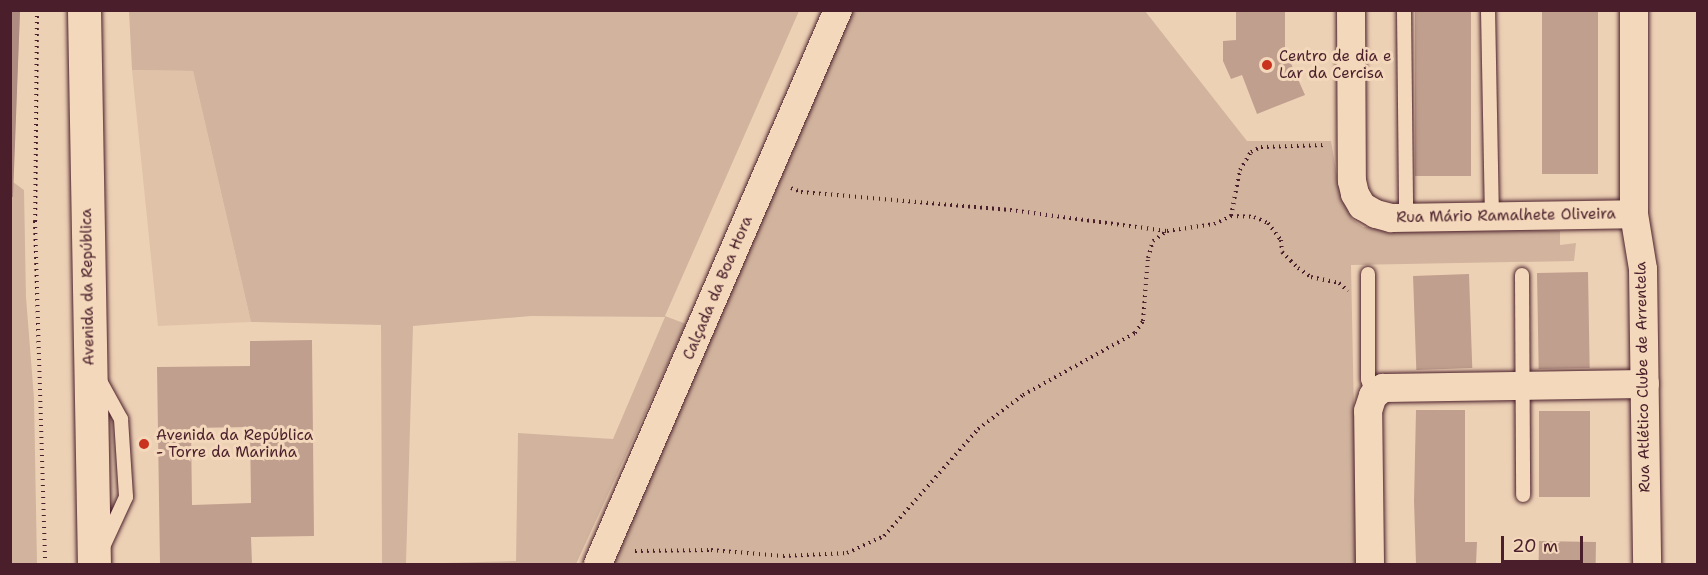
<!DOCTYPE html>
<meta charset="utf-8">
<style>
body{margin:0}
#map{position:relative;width:1708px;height:575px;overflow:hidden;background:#edd1b5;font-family:"Shantell Sans",sans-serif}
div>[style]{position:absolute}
.built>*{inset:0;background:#e0c2a9}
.green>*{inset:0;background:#d2b49e}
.water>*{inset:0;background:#ae8c81}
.building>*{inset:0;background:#c09f8e;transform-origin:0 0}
.path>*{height:4px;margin-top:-2px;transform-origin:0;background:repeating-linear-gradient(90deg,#4a1f2b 0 1.5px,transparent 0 6px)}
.roads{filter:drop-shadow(0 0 2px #4a1f2b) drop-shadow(0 0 2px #4a1f2b)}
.service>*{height:14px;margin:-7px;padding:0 7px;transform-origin:7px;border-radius:7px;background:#f4d8bb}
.minor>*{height:28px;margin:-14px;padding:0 14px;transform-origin:14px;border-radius:14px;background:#f4d8bb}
.primary>*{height:33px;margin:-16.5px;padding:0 16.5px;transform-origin:16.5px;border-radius:16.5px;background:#f4d8bb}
.dots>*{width:16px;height:16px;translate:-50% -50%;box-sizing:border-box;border:3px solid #f4d8bb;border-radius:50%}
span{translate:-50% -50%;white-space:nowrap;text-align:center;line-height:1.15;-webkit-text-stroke:6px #f4d8bb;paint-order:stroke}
.poi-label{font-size:15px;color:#4a1f2b}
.left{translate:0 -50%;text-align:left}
.street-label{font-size:15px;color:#4a1f2b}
.frame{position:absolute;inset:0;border:12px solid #4a1f2b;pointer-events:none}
.scale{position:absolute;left:1501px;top:536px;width:82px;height:27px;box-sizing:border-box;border:3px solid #4a1f2b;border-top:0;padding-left:8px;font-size:18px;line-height:21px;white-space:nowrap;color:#4a1f2b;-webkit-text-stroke:4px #f4d8bb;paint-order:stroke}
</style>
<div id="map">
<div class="built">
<i style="clip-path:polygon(132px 70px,193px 71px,251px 322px,158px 326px)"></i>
</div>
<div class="green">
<i style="clip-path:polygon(10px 11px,20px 11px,13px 182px,24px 190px,26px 297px,34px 398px,37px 564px,10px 564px)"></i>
<i style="clip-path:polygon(evenodd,129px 11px,799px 11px,665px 316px,686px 324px,576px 564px,382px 564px,381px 325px,251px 322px,193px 71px,132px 70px,129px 11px,531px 316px,665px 317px,613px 439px,518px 433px,516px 561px,406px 564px,413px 326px,531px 316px)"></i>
<i style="clip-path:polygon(852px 11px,1145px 11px,1247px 141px,1331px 141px,1339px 188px,1352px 219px,1363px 227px,1560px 231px,1560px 245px,1576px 243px,1574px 261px,1351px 265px,1357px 564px,612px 564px)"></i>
</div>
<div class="water">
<i style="clip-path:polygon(11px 10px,20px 11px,13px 197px,11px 197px)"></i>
</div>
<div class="building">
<i style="clip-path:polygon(1236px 10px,1285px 10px,1285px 50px,1305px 95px,1257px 114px,1242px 75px,1231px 79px,1223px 61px,1223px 41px,1236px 40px)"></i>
<i style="left:1415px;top:10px;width:56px;height:166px"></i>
<i style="left:1542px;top:10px;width:56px;height:164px"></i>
<i style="left:1588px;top:272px;width:96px;height:51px;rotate:89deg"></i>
<i style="left:1469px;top:274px;width:94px;height:56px;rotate:88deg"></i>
<i style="clip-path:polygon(evenodd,312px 340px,314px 536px,251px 537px,252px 564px,160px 564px,157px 367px,250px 366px,250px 341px,312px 340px,250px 427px,251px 503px,192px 505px,191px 428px,250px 427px)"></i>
<i style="clip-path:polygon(1416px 410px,1465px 410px,1465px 542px,1477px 542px,1476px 564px,1416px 564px,1414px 501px)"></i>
<i style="left:1539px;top:411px;width:51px;height:86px"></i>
<i style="left:1539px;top:541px;width:57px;height:23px;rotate:1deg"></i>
</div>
<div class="path">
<i style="left:37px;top:10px;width:211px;rotate:90.5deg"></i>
<i style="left:35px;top:221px;width:343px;rotate:88.3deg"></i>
<i style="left:791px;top:188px;width:11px;rotate:22deg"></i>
<i style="left:801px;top:192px;width:210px;rotate:4.9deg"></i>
<i style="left:1010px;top:210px;width:158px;rotate:7.6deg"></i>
<i style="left:1231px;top:216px;width:47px;rotate:-78.9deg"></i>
<i style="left:1240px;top:170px;width:21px;rotate:-59deg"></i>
<i style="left:1251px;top:152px;width:11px;rotate:-27deg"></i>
<i style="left:1261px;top:147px;width:64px;rotate:-1.8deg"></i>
<i style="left:635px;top:551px;width:76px;rotate:-0.8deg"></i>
<i style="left:711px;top:550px;width:72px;rotate:4.8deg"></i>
<i style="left:783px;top:556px;width:64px;rotate:-2.7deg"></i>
<i style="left:847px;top:553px;width:41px;rotate:-24.7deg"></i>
<i style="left:884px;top:536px;width:142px;rotate:-48.7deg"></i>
<i style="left:978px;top:429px;width:56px;rotate:-37.1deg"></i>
<i style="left:1023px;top:395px;width:128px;rotate:-29deg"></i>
<i style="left:1135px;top:333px;width:14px;rotate:-56deg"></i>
<i style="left:1143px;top:321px;width:63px;rotate:-85.5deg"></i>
<i style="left:1148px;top:258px;width:18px;rotate:-74deg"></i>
<i style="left:1153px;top:241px;width:17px;rotate:-36deg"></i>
<i style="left:1167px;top:231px;width:48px;rotate:-8.5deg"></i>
<i style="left:1214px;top:224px;width:19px;rotate:-25deg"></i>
<i style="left:1231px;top:216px;width:23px;rotate:2deg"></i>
<i style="left:1254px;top:217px;width:15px;rotate:23deg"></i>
<i style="left:1268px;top:223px;width:21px;rotate:53deg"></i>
<i style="left:1281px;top:240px;width:12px;rotate:85deg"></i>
<i style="left:1282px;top:252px;width:23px;rotate:45deg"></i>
<i style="left:1298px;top:268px;width:16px;rotate:35deg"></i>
<i style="left:1311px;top:277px;width:29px;rotate:12deg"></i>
<i style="left:1339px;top:283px;width:12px;rotate:42deg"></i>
</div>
<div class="roads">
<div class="service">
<i style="left:1404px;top:10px;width:207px;rotate:89.4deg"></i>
<i style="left:1488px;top:10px;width:206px;rotate:88.9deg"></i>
<i style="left:1368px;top:274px;width:105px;rotate:90deg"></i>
<i style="left:1368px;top:379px;width:18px;rotate:74deg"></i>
<i style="left:1522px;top:275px;width:220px;rotate:89.7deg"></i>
<i style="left:99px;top:379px;width:46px;rotate:61.2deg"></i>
<i style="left:121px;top:419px;width:78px;rotate:86.3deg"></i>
<i style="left:126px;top:497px;width:57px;rotate:114.8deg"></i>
</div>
<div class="minor">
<i style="left:1351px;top:10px;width:171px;rotate:89.7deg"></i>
<i style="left:1352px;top:181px;width:13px;rotate:77deg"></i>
<i style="left:1355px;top:194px;width:14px;rotate:60deg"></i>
<i style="left:1362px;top:206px;width:16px;rotate:30deg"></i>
<i style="left:1376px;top:214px;width:16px;rotate:15deg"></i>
<i style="left:1391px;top:218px;width:243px;rotate:-0.9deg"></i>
<i style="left:1634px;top:10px;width:204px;rotate:90deg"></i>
<i style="left:1634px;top:214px;width:56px;rotate:80.7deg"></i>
<i style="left:1643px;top:269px;width:295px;rotate:89.2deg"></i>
<i style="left:598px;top:564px;width:604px;rotate:-66.58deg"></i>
<i style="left:1370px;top:564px;width:153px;rotate:-90.7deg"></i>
<i style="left:1368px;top:411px;width:16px;rotate:-72deg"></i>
<i style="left:1373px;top:396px;width:13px;rotate:-39deg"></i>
<i style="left:1383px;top:388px;width:262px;rotate:-0.9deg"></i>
</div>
<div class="primary">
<i style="left:84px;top:10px;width:554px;rotate:88.97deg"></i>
</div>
</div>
<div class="dots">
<i style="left:1267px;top:65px;background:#c8321e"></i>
<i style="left:144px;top:444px;background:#c8321e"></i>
</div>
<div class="poi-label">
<span class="left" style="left:1279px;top:65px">Centro de dia e<br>Lar da Cercisa</span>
<span class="left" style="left:156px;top:444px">Avenida da República<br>- Torre da Marinha</span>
</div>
<div class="street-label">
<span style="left:1506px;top:216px;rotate:-1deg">Rua Mário Ramalhete Oliveira</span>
<span style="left:88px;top:287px;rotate:-91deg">Avenida da República</span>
<span style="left:718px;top:288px;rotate:-67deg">Calçada da Boa Hora</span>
<span style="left:1643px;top:377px;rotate:-91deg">Rua Atlético Clube de Arrentela</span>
</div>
<div class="frame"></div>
<div class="scale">20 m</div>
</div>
